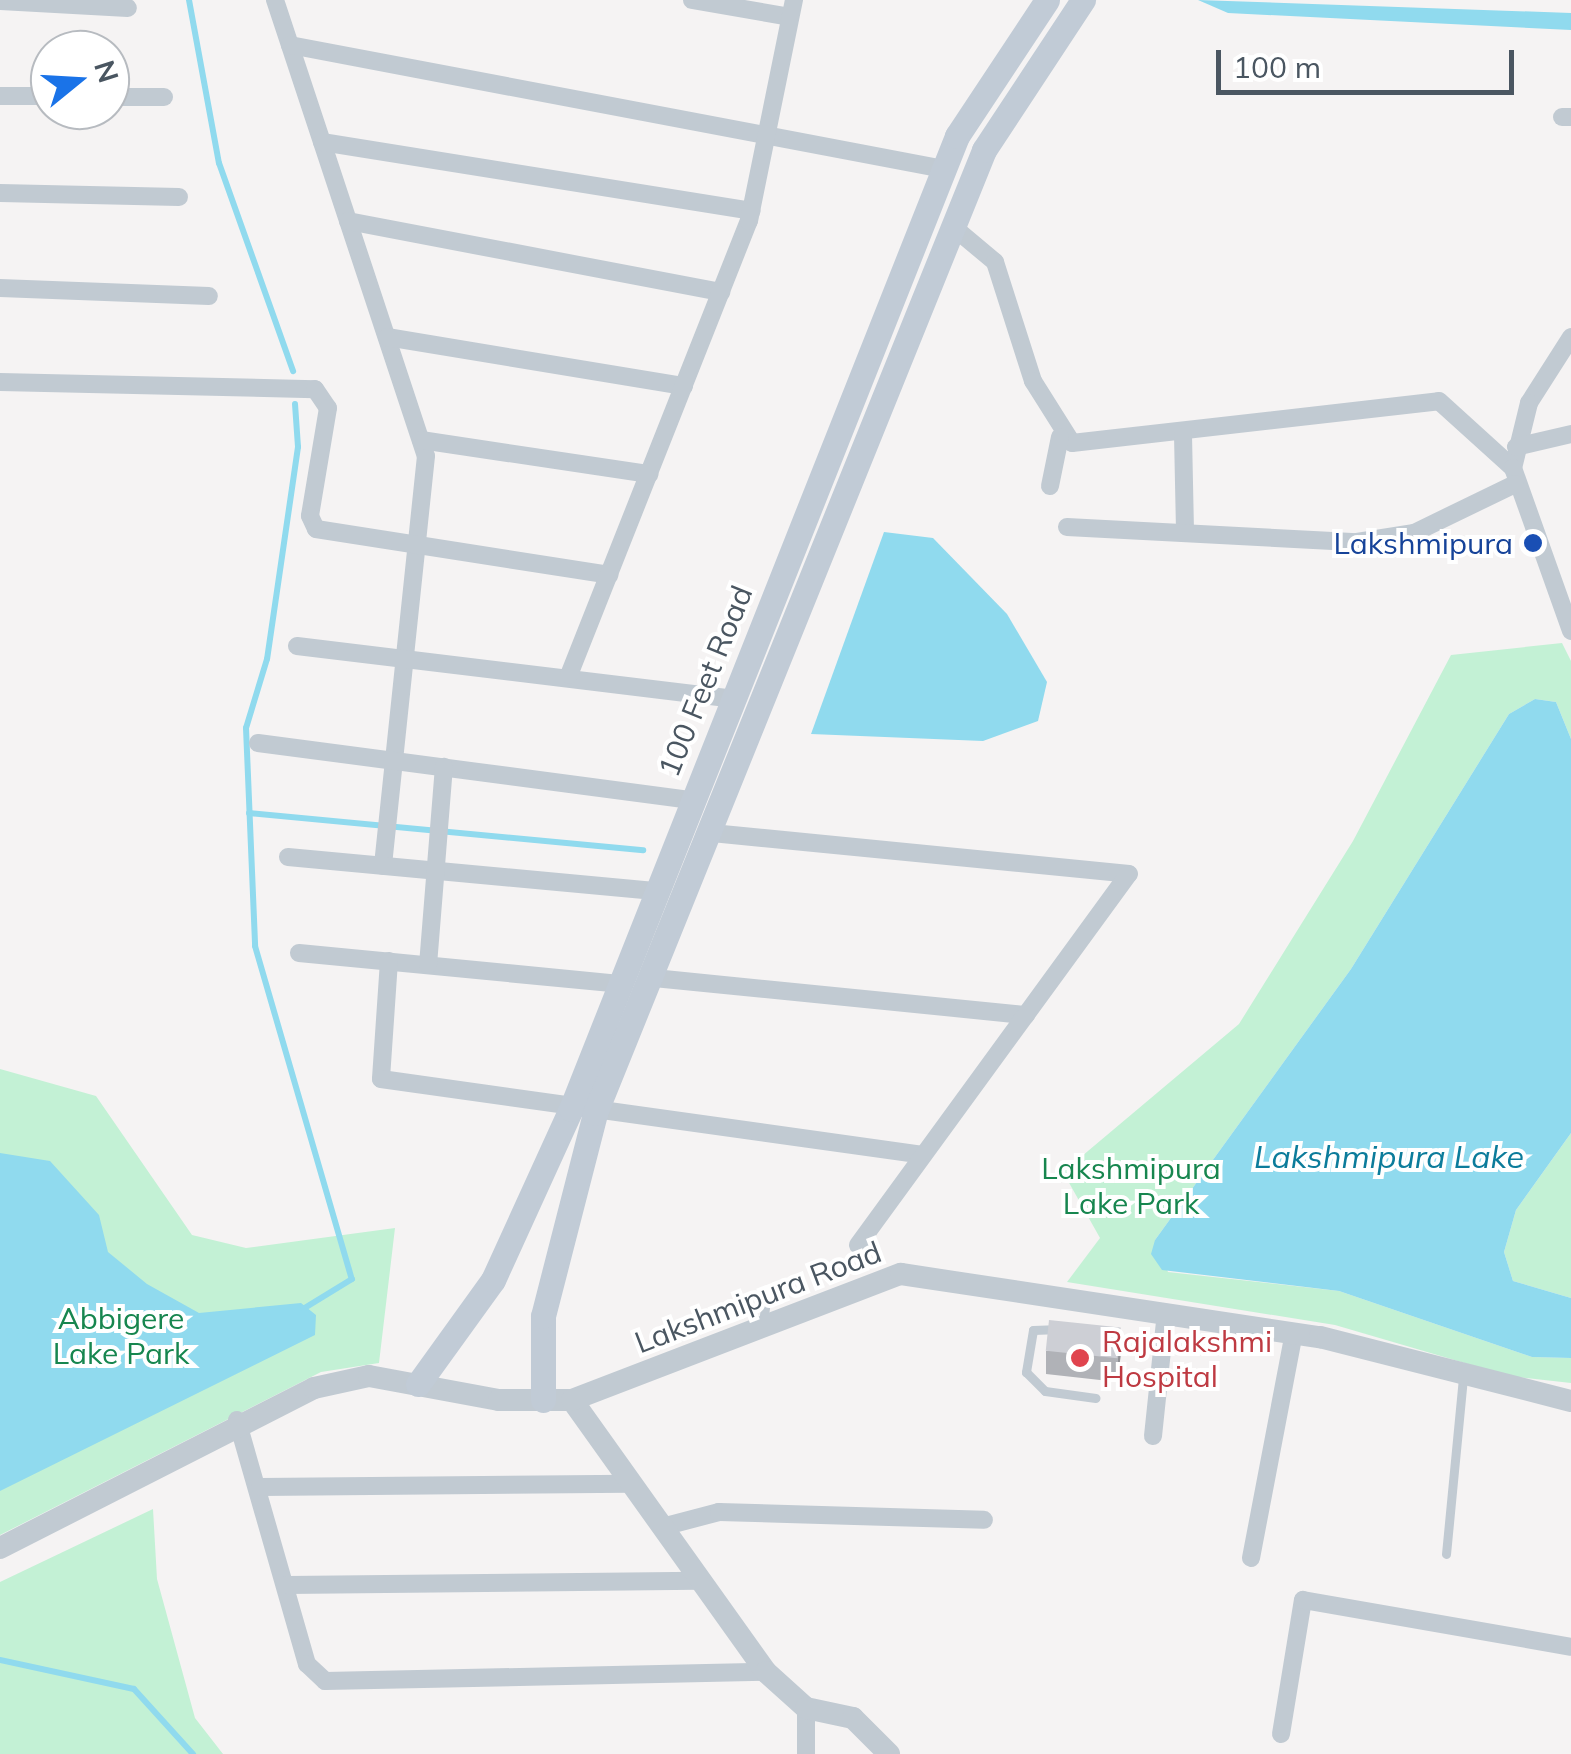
<!DOCTYPE html>
<style>
body{margin:0}
#map{position:relative;width:1571px;height:1754px;overflow:hidden;background:#f5f3f3;font-family:Mulish,sans-serif}
div>[style]{position:absolute}
.green>*{inset:0;background:#c3f1d5}
.water>*{inset:0;background:#90daee}
.stream>*{height:6px;margin:-3px;padding:0 3px;transform-origin:3px;border-radius:3px;background:#90daee}
.service>*{height:9px;margin:-4.5px;padding:0 4.5px;transform-origin:4.5px;border-radius:4.5px;background:#c1cad2}
.minor>*{height:18px;margin:-9px;padding:0 9px;transform-origin:9px;border-radius:9px;background:#c1cad2}
.tertiary>*{height:22px;margin:-11px;padding:0 11px;transform-origin:11px;border-radius:11px;background:#c1cad2}
.secondary>*{height:25px;margin:-12.5px;padding:0 12.5px;transform-origin:12.5px;border-radius:12.5px;background:#c1cbd6}
.wall>*{inset:0;background:#b0b2b7}
.shaded-wall>*{inset:0;background:#909195}
.building>*{inset:0;background:#cdcfd5;transform-origin:0 0}
.dots>*{width:28px;height:28px;translate:-50% -50%;box-sizing:border-box;border:5px solid #fff;border-radius:50%}
span{translate:-50% -50%;white-space:nowrap;text-align:center;line-height:1.15;-webkit-text-stroke:8px #fff;paint-order:stroke}
.transit-label{font-size:30px;color:#164399}
.right{translate:-100% -50%;text-align:right}
.street-label{font-size:30px;color:#4a5661}
.park-label{font-size:30px;color:#17864f}
.health-label{font-size:30px;color:#be3a42}
.left{translate:0 -50%;text-align:left}
.water-label{font-size:32px;color:#0c7c9b;font-style:italic}
.north{position:absolute;left:30px;top:30px;width:100px;height:100px;box-sizing:border-box;background:#fff;border:2px solid #b7bbc0;border-radius:50%;rotate:72deg;font-size:28px;font-weight:700;line-height:40px;text-align:center;color:#4a5661}
.north::after{content:'';display:block;margin:auto;width:35px;height:45px;background:#1a73e8;clip-path:polygon(50% 0,100% 100%,50% 72%,0 100%)}
.scale{position:absolute;left:1216px;top:50px;width:298px;height:45px;box-sizing:border-box;border:5px solid #4a5661;border-top:0;padding-left:12px;font-size:30px;line-height:35px;white-space:nowrap;color:#4a5661;-webkit-text-stroke:8px #fff;paint-order:stroke}
</style>
<div id="map">
<div class="green">
<i style="clip-path:polygon(1562px 643px,1571px 661px,1571px 739px,1556px 702px,1535px 699px,1509px 714px,1351px 969px,1155px 1240px,1168px 1272px,1339px 1291px,1532px 1357px,1571px 1358px,1571px 1383px,1509px 1376px,1335px 1325px,1067px 1282px,1100px 1238px,1063px 1172px,1239px 1024px,1353px 841px,1451px 655px)"></i>
<i style="clip-path:polygon(0 1069px,96px 1096px,192px 1235px,246px 1248px,395px 1228px,379px 1363px,321px 1372px,0 1535px)"></i>
<i style="clip-path:polygon(1571px 1133px,1571px 1298px,1513px 1281px,1504px 1252px,1516px 1210px)"></i>
<i style="clip-path:polygon(153px 1509px,157px 1579px,195px 1718px,223px 1754px,0 1754px,0 1582px)"></i>
</div>
<div class="water">
<i style="clip-path:polygon(1198px 0,1571px 13px,1571px 30px,1228px 13px)"></i>
<i style="clip-path:polygon(884px 532px,933px 538px,1007px 614px,1047px 682px,1038px 721px,983px 741px,811px 734px)"></i>
<i style="clip-path:polygon(1535px 699px,1556px 702px,1571px 739px,1571px 1133px,1516px 1210px,1504px 1252px,1513px 1281px,1571px 1298px,1571px 1358px,1532px 1357px,1339px 1291px,1162px 1270px,1151px 1254px,1155px 1240px,1351px 969px,1509px 714px)"></i>
<i style="clip-path:polygon(0 1153px,50px 1161px,99px 1215px,108px 1252px,147px 1284px,199px 1313px,301px 1303px,316px 1315px,315px 1335px,0 1491px)"></i>
</div>
<div class="stream">
<i style="left:189px;top:0;width:166px;rotate:79.6deg"></i>
<i style="left:219px;top:163px;width:221px;rotate:70.4deg"></i>
<i style="left:295px;top:404px;width:43px;rotate:86deg"></i>
<i style="left:298px;top:447px;width:214px;rotate:98.3deg"></i>
<i style="left:267px;top:659px;width:72px;rotate:106.9deg"></i>
<i style="left:246px;top:728px;width:218px;rotate:87.6deg"></i>
<i style="left:255px;top:946px;width:347px;rotate:73.8deg"></i>
<i style="left:352px;top:1279px;width:57px;rotate:148.5deg"></i>
<i style="left:249px;top:813px;width:396px;rotate:5.4deg"></i>
<i style="left:0;top:1660px;width:137px;rotate:12.2deg"></i>
<i style="left:134px;top:1689px;width:88px;rotate:47.8deg"></i>
</div>
<div class="service">
<i style="left:763px;top:1322px;width:30px;rotate:-82deg"></i>
<i style="left:1060px;top:1329px;width:27px;rotate:178deg"></i>
<i style="left:1033px;top:1330px;width:43px;rotate:99.5deg"></i>
<i style="left:1026px;top:1372px;width:27px;rotate:45deg"></i>
<i style="left:1045px;top:1391px;width:51px;rotate:7.8deg"></i>
<i style="left:1446px;top:1554px;width:178px;rotate:-84.5deg"></i>
</div>
<div class="minor">
<i style="left:275px;top:0;width:480px;rotate:71.7deg"></i>
<i style="left:426px;top:456px;width:412px;rotate:96deg"></i>
<i style="left:692px;top:0;width:99px;rotate:9.8deg"></i>
<i style="left:0;top:1px;width:128px;rotate:3.1deg"></i>
<i style="left:290px;top:45px;width:666px;rotate:10.74deg"></i>
<i style="left:0;top:96px;width:50px"></i>
<i style="left:110px;top:97px;width:54px"></i>
<i style="left:1562px;top:117px;width:9px"></i>
<i style="left:322px;top:142px;width:435px;rotate:9.1deg"></i>
<i style="left:0;top:193px;width:179px;rotate:1.3deg"></i>
<i style="left:348px;top:221px;width:380px;rotate:10.8deg"></i>
<i style="left:952px;top:226px;width:56px;rotate:39.9deg"></i>
<i style="left:995px;top:262px;width:125px;rotate:72.3deg"></i>
<i style="left:1033px;top:381px;width:73px;rotate:57.8deg"></i>
<i style="left:1072px;top:443px;width:369px;rotate:-6.5deg"></i>
<i style="left:1439px;top:401px;width:100px;rotate:42.2deg"></i>
<i style="left:0;top:288px;width:209px;rotate:2.2deg"></i>
<i style="left:387px;top:337px;width:301px;rotate:9.4deg"></i>
<i style="left:1571px;top:337px;width:78px;rotate:122.5deg"></i>
<i style="left:1529px;top:403px;width:67px;rotate:103.8deg"></i>
<i style="left:1513px;top:468px;width:173px;rotate:70.4deg"></i>
<i style="left:0;top:382px;width:315px;rotate:1.3deg"></i>
<i style="left:315px;top:389px;width:23px;rotate:56deg"></i>
<i style="left:328px;top:408px;width:109px;rotate:99.5deg"></i>
<i style="left:310px;top:516px;width:14px;rotate:65deg"></i>
<i style="left:316px;top:529px;width:297px;rotate:8.9deg"></i>
<i style="left:1183px;top:435px;width:96px;rotate:88.8deg"></i>
<i style="left:421px;top:440px;width:231px;rotate:8.5deg"></i>
<i style="left:1516px;top:447px;width:57px;rotate:-13.3deg"></i>
<i style="left:1050px;top:486px;width:50px;rotate:-78.5deg"></i>
<i style="left:1067px;top:527px;width:290px;rotate:3deg"></i>
<i style="left:1357px;top:542px;width:58px;rotate:-9deg"></i>
<i style="left:1414px;top:533px;width:112px;rotate:-25.9deg"></i>
<i style="left:297px;top:646px;width:439px;rotate:6.9deg"></i>
<i style="left:569px;top:675px;width:488px;rotate:-68.4deg"></i>
<i style="left:749px;top:221px;width:226px;rotate:-78.5deg"></i>
<i style="left:258px;top:743px;width:439px;rotate:7.5deg"></i>
<i style="left:712px;top:833px;width:419px;rotate:5.6deg"></i>
<i style="left:288px;top:857px;width:371px;rotate:5.3deg"></i>
<i style="left:299px;top:953px;width:322px;rotate:5.5deg"></i>
<i style="left:389px;top:961px;width:118px;rotate:93.9deg"></i>
<i style="left:381px;top:1079px;width:547px;rotate:7.98deg"></i>
<i style="left:428px;top:965px;width:199px;rotate:-85.4deg"></i>
<i style="left:654px;top:978px;width:374px;rotate:5.7deg"></i>
<i style="left:858px;top:1245px;width:459px;rotate:-53.9deg"></i>
<i style="left:237px;top:1420px;width:254px;rotate:74deg"></i>
<i style="left:307px;top:1664px;width:25px;rotate:43deg"></i>
<i style="left:325px;top:1681px;width:441px;rotate:-1.2deg"></i>
<i style="left:1153px;top:1436px;width:124px;rotate:-84deg"></i>
<i style="left:260px;top:1487px;width:369px;rotate:-0.5deg"></i>
<i style="left:662px;top:1527px;width:59px;rotate:-14.7deg"></i>
<i style="left:719px;top:1512px;width:265px;rotate:1.7deg"></i>
<i style="left:1251px;top:1558px;width:229px;rotate:-79.2deg"></i>
<i style="left:287px;top:1585px;width:411px;rotate:-0.6deg"></i>
<i style="left:806px;top:1708px;width:46px;rotate:90deg"></i>
<i style="left:1281px;top:1734px;width:136px;rotate:-80.7deg"></i>
<i style="left:1303px;top:1600px;width:272px;rotate:9.9deg"></i>
</div>
<div class="tertiary">
<i style="left:572px;top:1400px;width:334px;rotate:54.5deg"></i>
<i style="left:766px;top:1672px;width:54px;rotate:42deg"></i>
<i style="left:806px;top:1708px;width:48px;rotate:12deg"></i>
<i style="left:853px;top:1718px;width:51px;rotate:45deg"></i>
<i style="left:0;top:1548px;width:352px;rotate:-27deg"></i>
<i style="left:314px;top:1388px;width:56px;rotate:-12.3deg"></i>
<i style="left:369px;top:1376px;width:132px;rotate:10.5deg"></i>
<i style="left:499px;top:1400px;width:73px"></i>
<i style="left:572px;top:1400px;width:352px;rotate:-21deg"></i>
<i style="left:901px;top:1274px;width:424px;rotate:8.6deg"></i>
<i style="left:1320px;top:1337px;width:259px;rotate:14.3deg"></i>
</div>
<div class="secondary">
<i style="left:418px;top:1384px;width:128px;rotate:-54.2deg"></i>
<i style="left:493px;top:1280px;width:188px;rotate:-65.5deg"></i>
<i style="left:571px;top:1109px;width:1047px;rotate:-68.36deg"></i>
<i style="left:957px;top:136px;width:163px;rotate:-56.5deg"></i>
<i style="left:543px;top:1400px;width:84px;rotate:-90deg"></i>
<i style="left:543px;top:1316px;width:210px;rotate:-75.6deg"></i>
<i style="left:595px;top:1113px;width:1039px;rotate:-68deg"></i>
<i style="left:984px;top:150px;width:180px;rotate:-56.6deg"></i>
</div>
<div class="wall">
<i style="clip-path:polygon(1121px 1350px,1118px 1382px,1046px 1374px,1046px 1351px)"></i>
</div>
<div class="shaded-wall">
<i style="clip-path:polygon(1121px 1327px,1121px 1350px,1118px 1382px,1118px 1359px)"></i>
</div>
<div class="building">
<i style="left:1049px;top:1320px;width:72px;height:31px;rotate:6deg"></i>
</div>
<div class="dots">
<i style="left:1533px;top:543px;background:#1a4fb4"></i>
<i style="left:1080px;top:1358px;background:#e0444e"></i>
</div>
<div class="transit-label">
<span class="right" style="left:1513px;top:543px">Lakshmipura</span>
</div>
<div class="street-label">
<span style="left:705px;top:681px;rotate:-68deg">100 Feet Road</span>
<span style="left:758px;top:1297px;rotate:-21deg">Lakshmipura Road</span>
</div>
<div class="park-label">
<span style="left:1131px;top:1185px">Lakshmipura<br>Lake Park</span>
<span style="left:121px;top:1335px">Abbigere<br>Lake Park</span>
</div>
<div class="health-label">
<span class="left" style="left:1102px;top:1358px">Rajalakshmi<br>Hospital</span>
</div>
<div class="water-label">
<span style="left:1389px;top:1156px">Lakshmipura Lake</span>
</div>
<div class="north">N</div>
<div class="scale">100 m</div>
</div>
